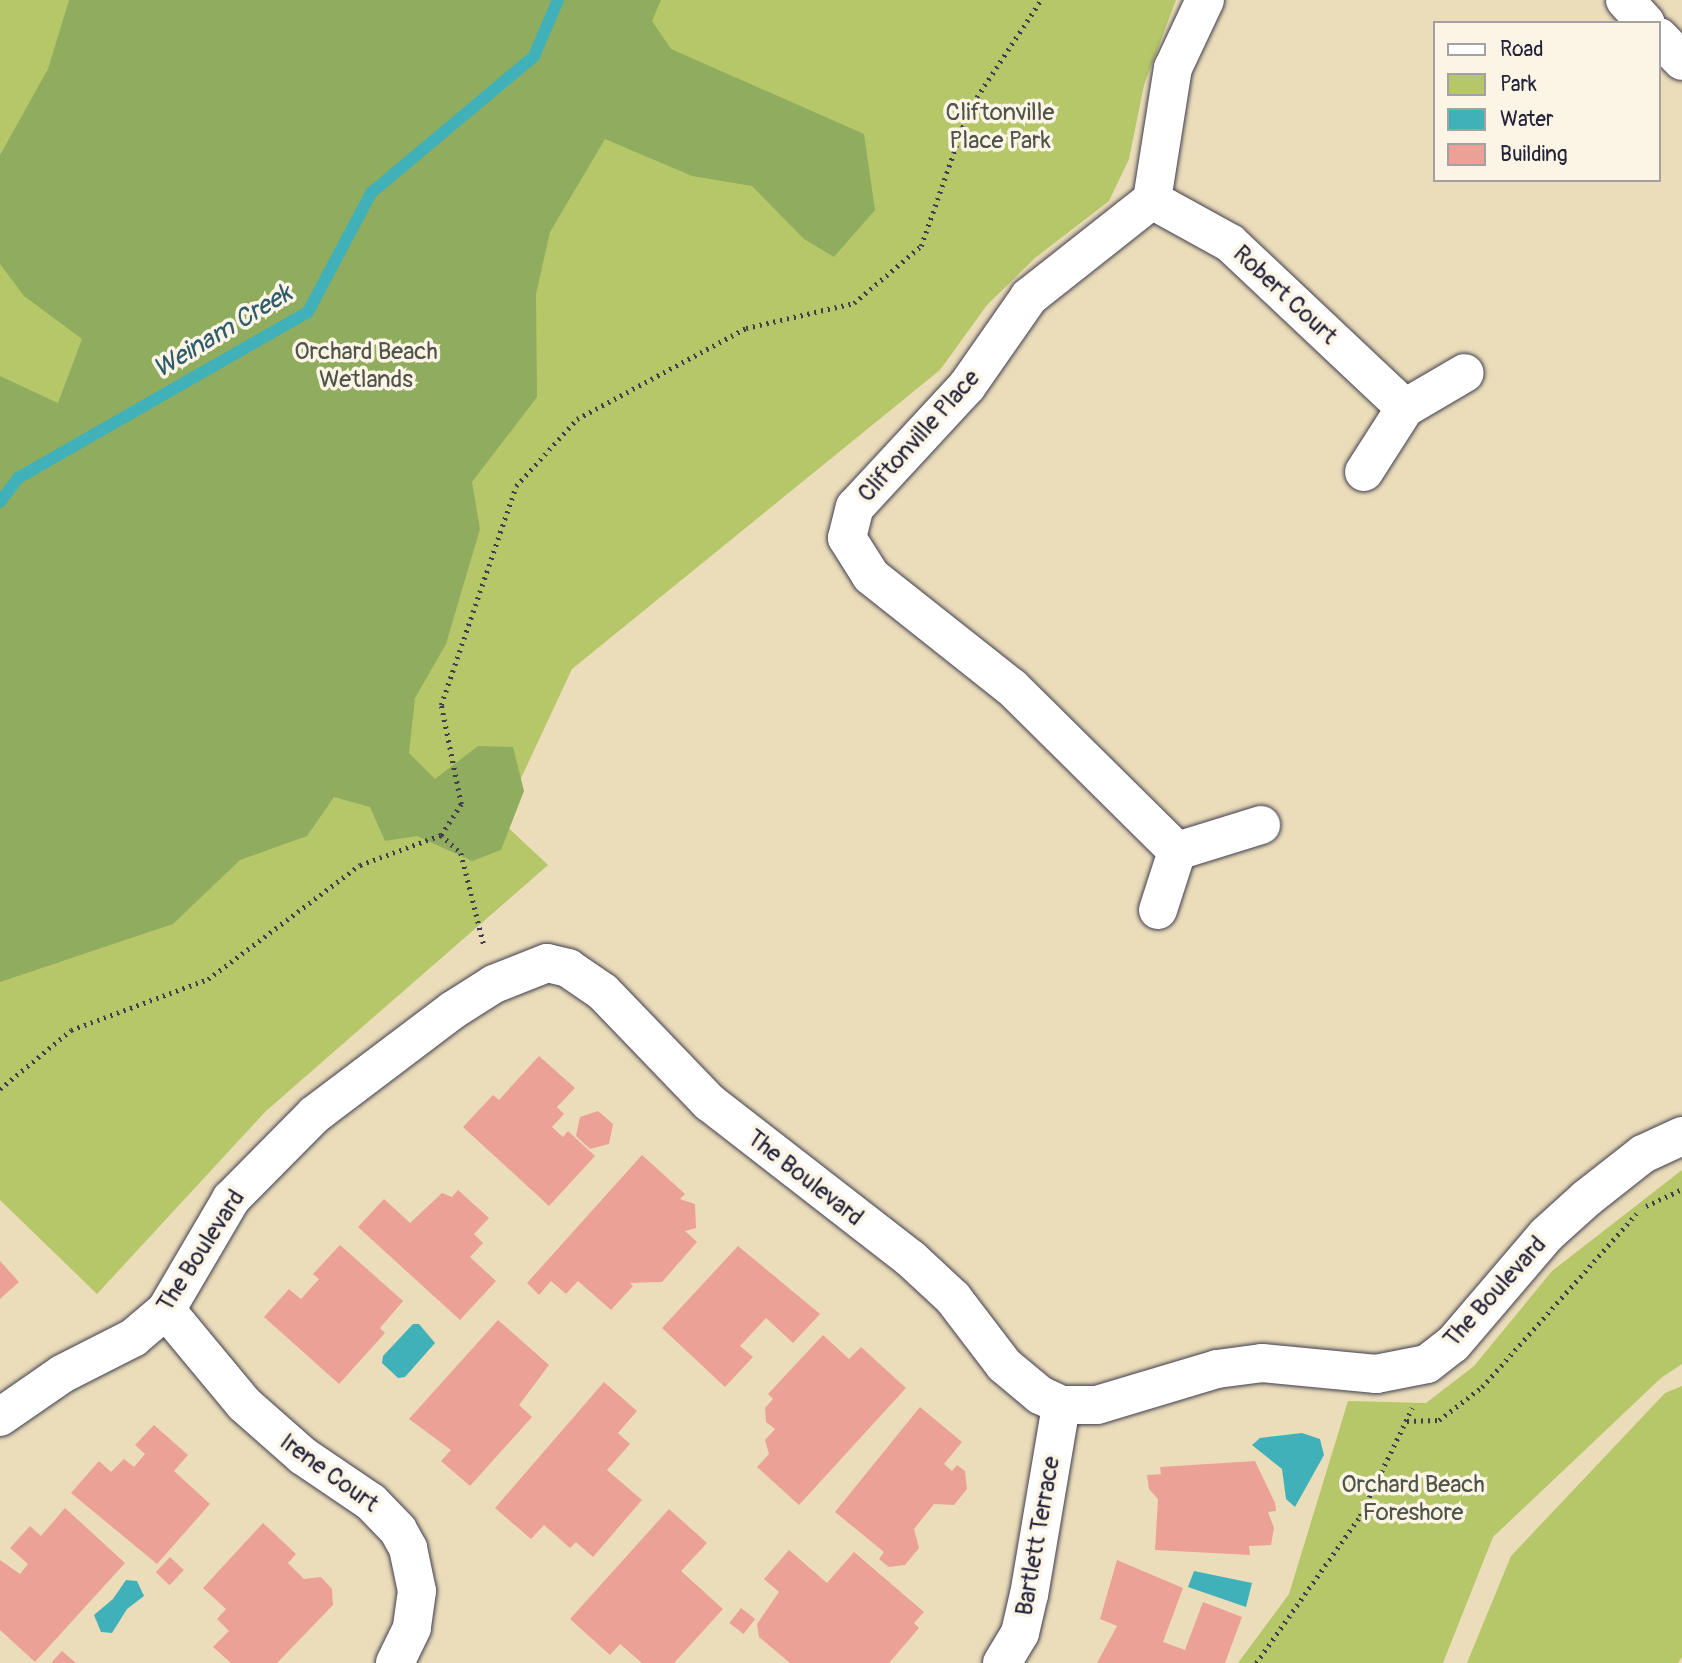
<!DOCTYPE html>
<style>
body{margin:0}
#map{position:relative;width:1682px;height:1663px;overflow:hidden;background:#ebddba;font-family:Pangolin,sans-serif}
div>[style]{position:absolute}
.green>*{inset:0;background:#b6c76a}
.forest>*{inset:0;background:#90ac5e}
.water>*{inset:0;background:#41b1b9}
.stream>*{height:12px;margin:-6px;padding:0 6px;transform-origin:6px;border-radius:6px;background:#41b1b9}
.building>*{inset:0;background:#eca197;transform-origin:0 0}
.path>*{height:4.5px;margin-top:-2.25px;transform-origin:0;background:repeating-linear-gradient(90deg,#403e4e 0 2px,transparent 0 7px)}
.roads{filter:drop-shadow(0 0 2px #403e4e) drop-shadow(0 0 2px #403e4e)}
.minor>*{height:38px;margin:-19px;padding:0 19px;transform-origin:19px;border-radius:19px;background:#fff}
span{translate:-50% -50%;white-space:nowrap;text-align:center;line-height:1.15;-webkit-text-stroke:7px #fcf5e5;paint-order:stroke}
.park-label{font-size:24px;color:#4e5449}
.street-label{font-size:24px;color:#22223b}
.water-label{font-size:26px;color:#2e5b6d;font-style:italic}
.legend{position:absolute;left:1433px;top:21px;width:228px;height:161px;box-sizing:border-box;background:#fcf5e5;border:2px solid #a5a1a1;margin:0;padding:9px 12px;list-style:none;font-size:21px;color:#22223b}
.legend li{display:flex;align-items:center;gap:14px;height:35px}
.legend b{width:35px;border:2px solid #a5a1a1}
</style>
<div id="map">
<div class="green">
<i style="clip-path:polygon(0 0,1176px 0,1144px 85px,1129px 159px,1109px 201px,1035px 258px,987px 305px,940px 370px,572px 669px,501px 821px,548px 865px,266px 1111px,97px 1294px,0 1200px)"></i>
<i style="clip-path:polygon(1682px 1170px,1682px 1364px,1661px 1378px,1493px 1537px,1443px 1663px,1238px 1663px,1289px 1594px,1348px 1401px,1426px 1403px,1474px 1366px,1552px 1271px)"></i>
<i style="clip-path:polygon(1682px 1386px,1682px 1657px,1678px 1663px,1467px 1663px,1511px 1556px,1665px 1393px)"></i>
</div>
<div class="forest">
<i style="clip-path:polygon(69px 0,661px 0,652px 21px,671px 49px,864px 134px,875px 210px,834px 257px,804px 239px,752px 186px,692px 176px,605px 139px,550px 232px,536px 294px,537px 397px,472px 482px,480px 529px,446px 644px,415px 698px,409px 753px,435px 779px,478px 746px,513px 747px,524px 791px,501px 850px,472px 861px,417px 836px,385px 841px,370px 807px,334px 797px,307px 836px,240px 860px,173px 924px,0 982px,0 376px,58px 403px,82px 339px,24px 296px,0 264px,0 155px,48px 69px)"></i>
</div>
<div class="water">
<i style="clip-path:polygon(413px 1324px,419px 1324px,435px 1343px,405px 1377px,398px 1378px,382px 1363px,383px 1356px)"></i>
<i style="clip-path:polygon(1302px 1433px,1320px 1439px,1324px 1455px,1295px 1507px,1286px 1499px,1282px 1469px,1252px 1445px,1260px 1438px)"></i>
<i style="clip-path:polygon(1194px 1571px,1252px 1583px,1246px 1607px,1188px 1587px)"></i>
<i style="clip-path:polygon(126px 1580px,137px 1581px,144px 1596px,127px 1609px,112px 1633px,101px 1632px,94px 1615px,113px 1599px)"></i>
</div>
<div class="stream">
<i style="left:0;top:502px;width:30px;rotate:-53deg"></i>
<i style="left:18px;top:478px;width:334px;rotate:-29.8deg"></i>
<i style="left:308px;top:312px;width:135px;rotate:-62.1deg"></i>
<i style="left:371px;top:193px;width:213px;rotate:-40deg"></i>
<i style="left:534px;top:56px;width:61px;rotate:-66.8deg"></i>
</div>
<div class="building">
<i style="clip-path:polygon(539px 1056px,575px 1088px,557px 1107px,564px 1114px,552px 1127px,563px 1137px,568px 1131px,595px 1156px,549px 1206px,463px 1127px,493px 1095px,499px 1100px)"></i>
<i style="clip-path:polygon(598px 1111px,613px 1124px,609px 1144px,590px 1149px,576px 1136px,580px 1117px)"></i>
<i style="clip-path:polygon(642px 1155px,685px 1194px,680px 1199px,695px 1204px,696px 1228px,685px 1231px,697px 1242px,662px 1282px,630px 1283px,633px 1286px,611px 1310px,578px 1281px,566px 1294px,551px 1281px,539px 1295px,527px 1283px)"></i>
<i style="clip-path:polygon(458px 1190px,489px 1218px,474px 1234px,483px 1243px,470px 1257px,496px 1281px,460px 1320px,358px 1227px,384px 1199px,410px 1223px,442px 1193px,452px 1197px)"></i>
<i style="clip-path:polygon(340px 1245px,403px 1301px,380px 1328px,385px 1333px,339px 1384px,264px 1317px,289px 1289px,301px 1299px,319px 1279px,313px 1274px)"></i>
<i style="clip-path:polygon(738px 1246px,820px 1314px,793px 1343px,766px 1318px,740px 1346px,753px 1357px,725px 1387px,662px 1328px)"></i>
<i style="clip-path:polygon(0 1261px,19px 1282px,0 1299px)"></i>
<i style="clip-path:polygon(498px 1320px,549px 1365px,519px 1405px,532px 1417px,470px 1486px,441px 1461px,451px 1450px,409px 1419px)"></i>
<i style="clip-path:polygon(823px 1335px,849px 1359px,861px 1347px,906px 1388px,799px 1505px,757px 1467px,769px 1454px,765px 1440px,775px 1429px,766px 1422px,765px 1408px,773px 1399px,768px 1394px)"></i>
<i style="clip-path:polygon(604px 1382px,637px 1411px,618px 1433px,630px 1444px,607px 1470px,642px 1500px,593px 1557px,576px 1542px,570px 1548px,544px 1525px,531px 1539px,495px 1508px)"></i>
<i style="clip-path:polygon(920px 1407px,962px 1442px,944px 1464px,952px 1471px,957px 1465px,965px 1471px,967px 1489px,954px 1505px,934px 1504px,914px 1529px,919px 1548px,905px 1565px,889px 1567px,879px 1559px,884px 1552px,835px 1512px)"></i>
<i style="clip-path:polygon(154px 1425px,188px 1455px,174px 1471px,210px 1504px,157px 1564px,71px 1493px,99px 1461px,111px 1472px,124px 1459px,134px 1467px,145px 1454px,135px 1445px)"></i>
<i style="clip-path:polygon(1255px 1461px,1275px 1503px,1276px 1511px,1268px 1512px,1274px 1528px,1271px 1545px,1249px 1546px,1250px 1555px,1155px 1550px,1158px 1499px,1149px 1489px,1147px 1475px,1161px 1474px,1160px 1467px)"></i>
<i style="clip-path:polygon(65px 1508px,125px 1563px,35px 1662px,0 1630px,0 1560px,20px 1574px,28px 1564px,10px 1548px,30px 1526px,41px 1536px)"></i>
<i style="clip-path:polygon(669px 1509px,707px 1543px,681px 1571px,723px 1609px,674px 1663px,642px 1663px,620px 1644px,610px 1655px,570px 1619px)"></i>
<i style="clip-path:polygon(263px 1523px,296px 1554px,288px 1563px,304px 1579px,321px 1577px,332px 1589px,333px 1605px,277px 1663px,231px 1663px,213px 1647px,229px 1631px,217px 1619px,226px 1609px,203px 1588px)"></i>
<i style="clip-path:polygon(789px 1550px,827px 1583px,854px 1552px,924px 1612px,914px 1623px,919px 1628px,889px 1663px,790px 1663px,759px 1637px,757px 1624px,779px 1592px,764px 1579px)"></i>
<i style="left:170px;top:1557px;width:19px;height:21px;rotate:43deg"></i>
<i style="clip-path:polygon(1117px 1560px,1183px 1588px,1163px 1642px,1185px 1650px,1203px 1602px,1242px 1617px,1225px 1663px,1097px 1663px,1117px 1626px,1100px 1619px)"></i>
<i style="left:741px;top:1608px;width:18px;height:19px;rotate:38deg"></i>
<i style="clip-path:polygon(62px 1651px,76px 1663px,51px 1663px)"></i>
</div>
<div class="path">
<i style="left:441px;top:835px;width:27px;rotate:42deg"></i>
<i style="left:461px;top:853px;width:95px;rotate:76deg"></i>
<i style="left:0;top:1089px;width:92px;rotate:-39.7deg"></i>
<i style="left:71px;top:1030px;width:146px;rotate:-20.4deg"></i>
<i style="left:208px;top:979px;width:190px;rotate:-36.9deg"></i>
<i style="left:360px;top:865px;width:86px;rotate:-20.3deg"></i>
<i style="left:441px;top:835px;width:37px;rotate:-57deg"></i>
<i style="left:461px;top:804px;width:101px;rotate:-101.4deg"></i>
<i style="left:441px;top:705px;width:231px;rotate:-71.1deg"></i>
<i style="left:516px;top:486px;width:91px;rotate:-47.7deg"></i>
<i style="left:577px;top:419px;width:192px;rotate:-28.3deg"></i>
<i style="left:746px;top:328px;width:111px;rotate:-13deg"></i>
<i style="left:854px;top:303px;width:88px;rotate:-40.4deg"></i>
<i style="left:921px;top:246px;width:145px;rotate:-70.7deg"></i>
<i style="left:969px;top:109px;width:131px;rotate:-56.6deg"></i>
<i style="left:1646px;top:1206px;width:40px;rotate:-25deg"></i>
<i style="left:1407px;top:1421px;width:32px;rotate:-2deg"></i>
<i style="left:1439px;top:1420px;width:54px;rotate:-37.5deg"></i>
<i style="left:1482px;top:1387px;width:232px;rotate:-48.3deg"></i>
<i style="left:1256px;top:1663px;width:180px;rotate:-54.7deg"></i>
<i style="left:1360px;top:1516px;width:120px;rotate:-64.3deg"></i>
</div>
<div class="roads">
<div class="minor">
<i style="left:1625px;top:0;width:31px;rotate:48deg"></i>
<i style="left:1659px;top:37px;width:33px;rotate:46deg"></i>
<i style="left:1152px;top:200px;width:89px;rotate:28.9deg"></i>
<i style="left:1230px;top:243px;width:241px;rotate:43.3deg"></i>
<i style="left:1364px;top:472px;width:76px;rotate:-57.4deg"></i>
<i style="left:1405px;top:408px;width:69px;rotate:-30.3deg"></i>
<i style="left:1177px;top:851px;width:233px;rotate:-135.3deg"></i>
<i style="left:1011px;top:687px;width:179px;rotate:-141.6deg"></i>
<i style="left:871px;top:576px;width:45px;rotate:-122.3deg"></i>
<i style="left:847px;top:538px;width:32px;rotate:-76deg"></i>
<i style="left:855px;top:507px;width:165px;rotate:-47.2deg"></i>
<i style="left:967px;top:386px;width:108px;rotate:-55.1deg"></i>
<i style="left:1029px;top:297px;width:157px;rotate:-38.3deg"></i>
<i style="left:1152px;top:200px;width:134px;rotate:-81deg"></i>
<i style="left:1173px;top:68px;width:75px;rotate:-64.8deg"></i>
<i style="left:1158px;top:910px;width:62px;rotate:-72.1deg"></i>
<i style="left:1177px;top:851px;width:88px;rotate:-17.2deg"></i>
<i style="left:166px;top:1310px;width:122px;rotate:50.3deg"></i>
<i style="left:244px;top:1404px;width:79px;rotate:41.4deg"></i>
<i style="left:303px;top:1456px;width:82px;rotate:34.1deg"></i>
<i style="left:371px;top:1502px;width:39px;rotate:46deg"></i>
<i style="left:398px;top:1530px;width:21px;rotate:61deg"></i>
<i style="left:408px;top:1548px;width:44px;rotate:78.2deg"></i>
<i style="left:417px;top:1591px;width:37px;rotate:98deg"></i>
<i style="left:412px;top:1628px;width:39px;rotate:116deg"></i>
<i style="left:0;top:1417px;width:75px;rotate:-34.7deg"></i>
<i style="left:62px;top:1374px;width:80px;rotate:-26.9deg"></i>
<i style="left:133px;top:1338px;width:43px;rotate:-40.3deg"></i>
<i style="left:166px;top:1310px;width:129px;rotate:-59.6deg"></i>
<i style="left:231px;top:1199px;width:118px;rotate:-45.3deg"></i>
<i style="left:314px;top:1115px;width:174px;rotate:-37.1deg"></i>
<i style="left:453px;top:1010px;width:49px;rotate:-32.4deg"></i>
<i style="left:494px;top:984px;width:57px;rotate:-21.6deg"></i>
<i style="left:547px;top:963px;width:22px;rotate:13deg"></i>
<i style="left:568px;top:968px;width:42px;rotate:34.4deg"></i>
<i style="left:603px;top:992px;width:154px;rotate:46.1deg"></i>
<i style="left:710px;top:1103px;width:253px;rotate:37.8deg"></i>
<i style="left:910px;top:1258px;width:59px;rotate:42.9deg"></i>
<i style="left:953px;top:1298px;width:84px;rotate:52.7deg"></i>
<i style="left:1004px;top:1365px;width:47px;rotate:39.8deg"></i>
<i style="left:1040px;top:1395px;width:23px;rotate:25deg"></i>
<i style="left:1061px;top:1405px;width:36px"></i>
<i style="left:1097px;top:1405px;width:125px;rotate:-16.7deg"></i>
<i style="left:1217px;top:1369px;width:45px;rotate:-7.6deg"></i>
<i style="left:1262px;top:1363px;width:115px;rotate:5.5deg"></i>
<i style="left:1376px;top:1374px;width:52px;rotate:-11.1deg"></i>
<i style="left:1427px;top:1364px;width:33px;rotate:-38deg"></i>
<i style="left:1453px;top:1344px;width:143px;rotate:-49.5deg"></i>
<i style="left:1546px;top:1235px;width:55px;rotate:-42.1deg"></i>
<i style="left:1587px;top:1198px;width:71px;rotate:-38.2deg"></i>
<i style="left:1643px;top:1154px;width:43px;rotate:-24.8deg"></i>
<i style="left:1002px;top:1663px;width:35px;rotate:-59deg"></i>
<i style="left:1020px;top:1633px;width:39px;rotate:-77deg"></i>
<i style="left:1029px;top:1595px;width:193px;rotate:-80.4deg"></i>
</div>
</div>
<div class="park-label">
<span style="left:1000px;top:127px">Cliftonville<br>Place Park</span>
<span style="left:366px;top:366px">Orchard Beach<br>Wetlands</span>
<span style="left:1413px;top:1499px">Orchard Beach<br>Foreshore</span>
</div>
<div class="street-label">
<span style="left:1285px;top:295px;rotate:43deg">Robert Court</span>
<span style="left:919px;top:436px;rotate:-48deg">Cliftonville Place</span>
<span style="left:805px;top:1178px;rotate:38deg">The Boulevard</span>
<span style="left:201px;top:1251px;rotate:-57deg">The Boulevard</span>
<span style="left:1495px;top:1292px;rotate:-48deg">The Boulevard</span>
<span style="left:329px;top:1473px;rotate:36deg">Irene Court</span>
<span style="left:1038px;top:1536px;rotate:-80deg">Bartlett Terrace</span>
</div>
<div class="water-label">
<span style="left:223px;top:332px;rotate:-31deg">Weinam Creek</span>
</div>
<ul class="legend">
<li><b style="height:9px;background:#fff"></b>Road</li>
<li><b style="height:19px;background:#b6c76a"></b>Park</li>
<li><b style="height:19px;background:#41b1b9"></b>Water</li>
<li><b style="height:19px;background:#eca197"></b>Building</li>
</ul>
</div>
